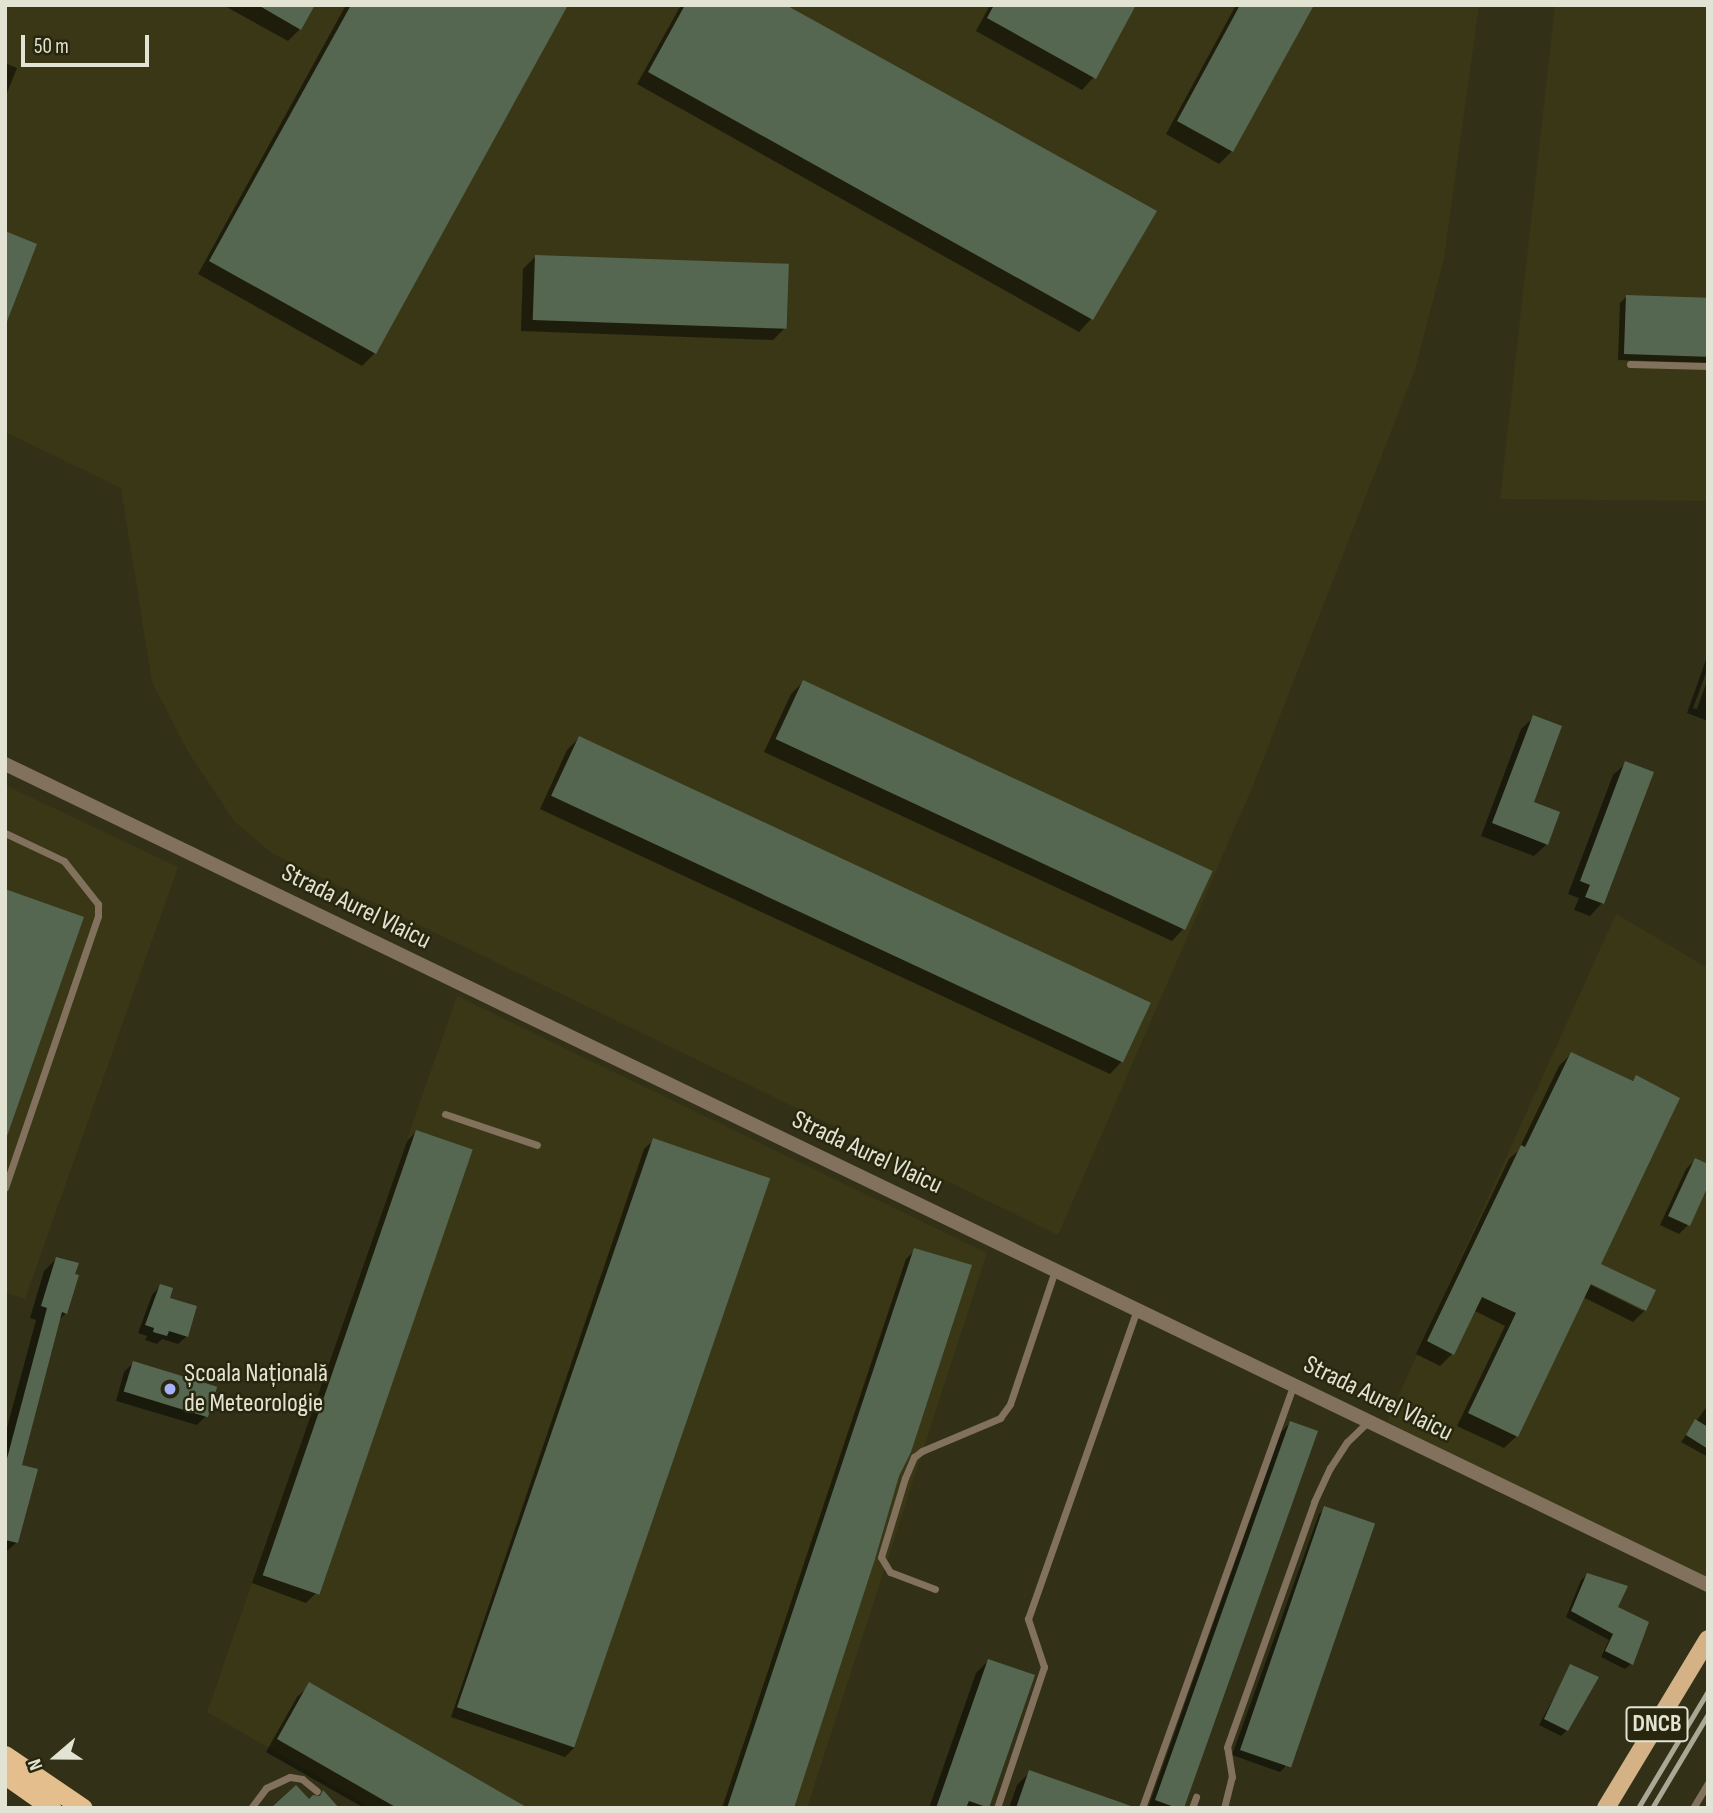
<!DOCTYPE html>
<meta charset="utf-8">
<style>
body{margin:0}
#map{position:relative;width:1713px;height:1813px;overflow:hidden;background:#323118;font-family:"Sofia Sans Condensed",sans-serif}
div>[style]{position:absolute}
.built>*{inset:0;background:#393716}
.shadow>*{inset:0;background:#0007}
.building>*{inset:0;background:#556751;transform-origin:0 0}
.service>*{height:7px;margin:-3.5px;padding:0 3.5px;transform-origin:3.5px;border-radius:3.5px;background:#82715c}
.minor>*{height:14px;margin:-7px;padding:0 7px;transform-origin:7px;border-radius:7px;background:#82715c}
.primary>*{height:18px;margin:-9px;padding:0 9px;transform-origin:9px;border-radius:9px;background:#d5b286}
.trunk>*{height:19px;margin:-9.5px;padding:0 9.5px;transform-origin:9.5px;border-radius:9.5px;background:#e5be8e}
.rail>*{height:5px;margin:-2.5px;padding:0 2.5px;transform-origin:2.5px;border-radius:2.5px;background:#a9a895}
.dots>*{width:19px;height:19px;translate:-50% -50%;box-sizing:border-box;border:4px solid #28270e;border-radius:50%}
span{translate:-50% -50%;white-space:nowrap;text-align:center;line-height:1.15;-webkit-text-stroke:5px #28270e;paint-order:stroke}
.shield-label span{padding:2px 5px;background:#28270e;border:2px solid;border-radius:5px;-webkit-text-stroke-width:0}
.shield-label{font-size:24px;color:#e3e3d3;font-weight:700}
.street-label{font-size:26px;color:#e3e3d3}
.poi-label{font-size:26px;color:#e3e3d3}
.left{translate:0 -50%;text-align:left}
.frame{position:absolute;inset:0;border:7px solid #e3e3d3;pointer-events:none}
.north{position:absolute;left:21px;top:1722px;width:70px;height:70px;-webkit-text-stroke:5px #28270e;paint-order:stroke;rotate:250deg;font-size:19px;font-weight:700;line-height:28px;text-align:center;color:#e3e3d3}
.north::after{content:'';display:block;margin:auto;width:24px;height:32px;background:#e3e3d3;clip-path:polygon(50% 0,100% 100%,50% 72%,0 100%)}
.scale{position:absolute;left:21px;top:35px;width:128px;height:32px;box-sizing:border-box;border:4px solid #e3e3d3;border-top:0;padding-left:9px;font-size:21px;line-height:24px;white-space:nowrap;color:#e3e3d3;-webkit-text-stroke:5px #28270e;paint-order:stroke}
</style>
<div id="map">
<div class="built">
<i style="clip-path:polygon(5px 5px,1479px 5px,1444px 258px,1415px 370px,1252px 788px,1058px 1235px,273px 854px,234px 821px,187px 750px,152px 682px,121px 488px,5px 432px)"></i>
<i style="clip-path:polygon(1555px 5px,1708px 5px,1708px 501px,1500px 499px)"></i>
<i style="clip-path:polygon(5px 785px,178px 867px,25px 1299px,5px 1292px)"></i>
<i style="clip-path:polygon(1616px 914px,1708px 968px,1708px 1586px,1387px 1421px)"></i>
<i style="clip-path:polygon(457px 996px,987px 1253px,807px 1808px,372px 1808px,207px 1712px)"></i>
</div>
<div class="shadow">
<i style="clip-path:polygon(223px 5px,314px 5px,300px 29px,288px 41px)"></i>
<i style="clip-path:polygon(346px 5px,567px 5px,375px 353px,362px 366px,198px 274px)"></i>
<i style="clip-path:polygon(681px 5px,782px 5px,1155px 211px,1091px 319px,1079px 332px,637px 84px)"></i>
<i style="clip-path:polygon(990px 5px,1134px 5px,1094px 77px,1082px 90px,976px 31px)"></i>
<i style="clip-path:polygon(1236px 5px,1312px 5px,1232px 151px,1219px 164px,1166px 134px)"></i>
<i style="clip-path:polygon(5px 63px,17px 68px,5px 98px)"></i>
<i style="clip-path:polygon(535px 257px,786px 327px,773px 340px,521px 331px,523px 269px)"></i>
<i style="clip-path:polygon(1626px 297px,1708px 300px,1708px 363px,1618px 360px,1620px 303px)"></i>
<i style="clip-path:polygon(1708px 654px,1708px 668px,1693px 708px,1697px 709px,1708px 678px,1708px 721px,1687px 713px)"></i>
<i style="clip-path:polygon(803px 682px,1211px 871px,1184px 928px,1172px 941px,764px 752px,791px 694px)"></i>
<i style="clip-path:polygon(1534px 717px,1532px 803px,1547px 844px,1534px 856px,1481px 836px,1521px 729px)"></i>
<i style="clip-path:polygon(579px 738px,1122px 1061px,1110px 1074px,540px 809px,567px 750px)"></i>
<i style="clip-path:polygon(1626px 763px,1652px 773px,1602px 903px,1590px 916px,1574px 910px,1579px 898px,1568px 894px,1613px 775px)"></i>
<i style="clip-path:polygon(evenodd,1571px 1054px,1631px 1082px,1636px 1077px,1678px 1099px,1598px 1264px,1654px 1291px,1645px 1310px,1633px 1322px,1583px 1297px,1517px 1436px,1504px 1448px,1457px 1426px,1505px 1326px,1473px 1310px,1452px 1354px,1440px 1366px,1416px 1354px,1509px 1159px,1518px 1151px,1559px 1066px,1571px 1054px,1584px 1278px,1643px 1307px,1643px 1311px,1583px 1281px,1584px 1278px)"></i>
<i style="clip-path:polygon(416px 1132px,316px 1593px,306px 1603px,252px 1583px,407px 1141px)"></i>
<i style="clip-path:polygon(654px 1140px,768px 1180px,574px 1748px,565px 1757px,451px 1717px,644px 1149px)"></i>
<i style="clip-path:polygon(1695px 1160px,1688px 1225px,1679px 1234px,1660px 1225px,1686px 1169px)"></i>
<i style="clip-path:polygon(915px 1250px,897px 1476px,792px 1808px,722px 1808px,906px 1259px)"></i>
<i style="clip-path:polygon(56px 1259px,66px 1313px,58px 1321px,20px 1466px,17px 1542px,5px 1553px,5px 1435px,36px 1320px,30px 1318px,44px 1271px)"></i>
<i style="clip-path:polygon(160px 1286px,187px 1336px,178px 1344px,162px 1339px,157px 1344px,145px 1340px,147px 1336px,138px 1333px,152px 1295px)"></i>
<i style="clip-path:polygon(133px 1363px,206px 1416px,197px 1425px,116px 1401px,124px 1372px)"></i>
<i style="clip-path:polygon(1708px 1405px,1708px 1457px,1681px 1442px)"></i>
<i style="clip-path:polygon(1290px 1423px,1182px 1808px,1148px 1808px,1281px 1432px)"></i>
<i style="clip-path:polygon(1325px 1508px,1285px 1767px,1280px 1772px,1232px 1755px,1319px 1514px)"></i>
<i style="clip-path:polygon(1587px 1575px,1616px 1608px,1631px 1664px,1625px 1669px,1601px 1657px,1609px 1640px,1566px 1617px,1581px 1580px)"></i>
<i style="clip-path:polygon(988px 1661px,987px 1807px,929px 1808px,976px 1673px)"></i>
<i style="clip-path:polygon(1571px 1666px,1567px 1730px,1561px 1736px,1539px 1725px)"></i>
<i style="clip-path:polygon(310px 1685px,519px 1808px,364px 1808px,266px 1752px,297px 1697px)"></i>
<i style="clip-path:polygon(1030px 1772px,1119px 1808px,1009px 1808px,1017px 1785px)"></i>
</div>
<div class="building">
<i style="clip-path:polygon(258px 5px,315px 5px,301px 30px)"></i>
<i style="clip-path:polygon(351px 5px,568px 5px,376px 354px,209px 261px)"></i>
<i style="clip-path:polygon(685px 5px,786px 5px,1157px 211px,1093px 320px,648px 72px)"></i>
<i style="clip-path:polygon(994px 5px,1136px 5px,1096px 79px,987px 18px)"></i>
<i style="clip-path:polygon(1240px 5px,1314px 5px,1233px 152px,1177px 121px)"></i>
<i style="clip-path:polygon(5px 231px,37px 244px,6px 324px,5px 323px)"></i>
<i style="left:535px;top:255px;width:254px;height:65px;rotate:2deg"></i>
<i style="left:1626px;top:295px;width:82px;height:59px;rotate:2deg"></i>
<i style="left:803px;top:680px;width:452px;height:65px;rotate:25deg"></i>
<i style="clip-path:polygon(1533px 715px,1562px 726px,1534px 802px,1560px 812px,1548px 845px,1492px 823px)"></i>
<i style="left:579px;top:736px;width:631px;height:66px;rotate:25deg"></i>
<i style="clip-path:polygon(1625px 761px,1654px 772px,1604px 904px,1585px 897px,1590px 885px,1580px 881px)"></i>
<i style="clip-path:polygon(5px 889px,84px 917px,7px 1136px,5px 1135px)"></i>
<i style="clip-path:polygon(1571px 1052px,1633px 1081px,1636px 1075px,1680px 1098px,1601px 1264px,1656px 1290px,1646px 1311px,1591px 1284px,1518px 1437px,1468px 1413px,1516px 1313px,1482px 1297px,1454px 1355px,1427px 1341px,1521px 1145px,1525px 1147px)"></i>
<i style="left:416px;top:1130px;width:60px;height:471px;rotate:19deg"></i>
<i style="left:653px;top:1138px;width:124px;height:602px;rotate:19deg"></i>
<i style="clip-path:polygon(1695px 1158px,1708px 1164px,1708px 1186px,1690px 1226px,1668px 1216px)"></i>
<i style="clip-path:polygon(914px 1248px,972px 1265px,911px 1452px,899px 1476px,875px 1559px,794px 1808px,727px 1808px)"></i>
<i style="clip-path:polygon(56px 1257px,79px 1263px,75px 1274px,79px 1275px,67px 1314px,62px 1312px,22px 1465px,38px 1469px,18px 1543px,5px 1540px,5px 1466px,47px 1308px,41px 1306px)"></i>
<i style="clip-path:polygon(160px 1284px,173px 1288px,170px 1298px,197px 1306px,188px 1337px,169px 1331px,167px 1336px,153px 1332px,154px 1328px,145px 1325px)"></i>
<i style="left:133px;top:1361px;width:88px;height:32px;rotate:17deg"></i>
<i style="clip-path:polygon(1695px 1419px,1708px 1427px,1708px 1449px,1686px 1435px)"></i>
<i style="clip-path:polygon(1290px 1421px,1318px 1431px,1184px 1808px,1177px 1808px,1155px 1800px)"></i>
<i style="left:1324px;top:1506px;width:54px;height:258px;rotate:19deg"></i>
<i style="clip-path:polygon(1587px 1573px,1628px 1586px,1618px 1607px,1649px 1622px,1633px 1665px,1605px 1651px,1613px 1634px,1571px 1611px)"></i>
<i style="clip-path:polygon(988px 1659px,1035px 1675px,989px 1808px,969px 1801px,966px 1808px,936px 1808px)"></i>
<i style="clip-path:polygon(1570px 1664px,1599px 1677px,1568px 1731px,1544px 1719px)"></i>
<i style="clip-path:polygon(309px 1682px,528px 1808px,397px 1808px,277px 1739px)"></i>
<i style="clip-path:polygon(1029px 1770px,1131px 1806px,1131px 1808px,1016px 1808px)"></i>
<i style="clip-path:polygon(296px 1785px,309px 1799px,313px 1795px,320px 1796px,323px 1790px,339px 1808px,271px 1808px)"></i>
</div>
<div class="service">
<i style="left:1630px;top:364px;width:78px;rotate:1.5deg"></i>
<i style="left:5px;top:833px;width:65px;rotate:25.4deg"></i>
<i style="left:64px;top:861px;width:55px;rotate:51.7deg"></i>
<i style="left:98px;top:904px;width:12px;rotate:90deg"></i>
<i style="left:98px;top:916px;width:287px;rotate:108.9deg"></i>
<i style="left:445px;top:1114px;width:97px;rotate:18.6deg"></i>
<i style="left:935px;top:1589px;width:48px;rotate:-159.3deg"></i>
<i style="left:890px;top:1572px;width:17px;rotate:-121deg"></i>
<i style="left:881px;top:1557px;width:83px;rotate:-73.1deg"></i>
<i style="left:905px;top:1478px;width:23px;rotate:-67deg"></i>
<i style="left:914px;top:1457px;width:10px;rotate:-37deg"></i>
<i style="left:922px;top:1451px;width:85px;rotate:-22.9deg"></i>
<i style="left:1000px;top:1418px;width:17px;rotate:-54deg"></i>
<i style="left:1010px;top:1404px;width:141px;rotate:-71.4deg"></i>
<i style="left:251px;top:1808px;width:25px;rotate:-53deg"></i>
<i style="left:266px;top:1788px;width:26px;rotate:-25deg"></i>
<i style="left:290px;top:1777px;width:12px;rotate:9deg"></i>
<i style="left:302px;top:1779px;width:19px;rotate:39deg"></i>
<i style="left:997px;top:1808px;width:149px;rotate:-71.6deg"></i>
<i style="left:1044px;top:1667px;width:51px;rotate:-108.4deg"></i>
<i style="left:1028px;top:1619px;width:328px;rotate:-70.6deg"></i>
<i style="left:1142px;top:1808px;width:448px;rotate:-70.3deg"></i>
<i style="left:1192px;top:1808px;width:12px;rotate:-70deg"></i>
<i style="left:1224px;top:1808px;width:32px;rotate:-76deg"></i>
<i style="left:1232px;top:1777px;width:30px;rotate:-99deg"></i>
<i style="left:1227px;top:1747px;width:260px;rotate:-70.4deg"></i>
<i style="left:1314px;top:1502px;width:38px;rotate:-65deg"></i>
<i style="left:1330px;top:1468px;width:31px;rotate:-57deg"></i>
<i style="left:1347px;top:1442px;width:29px;rotate:-44deg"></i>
<i style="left:1693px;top:1808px;width:29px;rotate:-59deg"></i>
</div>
<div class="minor">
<i style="left:5px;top:764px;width:1891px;rotate:25.74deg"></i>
</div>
<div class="primary">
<i style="left:1606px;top:1808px;width:197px;rotate:-58.9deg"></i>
</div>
<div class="trunk">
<i style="left:5px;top:1755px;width:94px;rotate:34.2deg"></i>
<i style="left:5px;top:1775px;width:57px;rotate:35.1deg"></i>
</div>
<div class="rail">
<i style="left:1638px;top:1808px;width:136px;rotate:-59.1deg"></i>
<i style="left:1652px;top:1808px;width:109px;rotate:-59.2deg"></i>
</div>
<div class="dots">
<i style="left:170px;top:1389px;background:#a4b2fc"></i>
</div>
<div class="shield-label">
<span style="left:1657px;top:1724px">DNCB</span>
</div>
<div class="street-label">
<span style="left:356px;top:907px;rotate:26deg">Strada Aurel Vlaicu</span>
<span style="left:867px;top:1153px;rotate:25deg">Strada Aurel Vlaicu</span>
<span style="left:1378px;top:1399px;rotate:26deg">Strada Aurel Vlaicu</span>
</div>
<div class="poi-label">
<span class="left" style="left:184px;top:1389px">Școala Națională<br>de Meteorologie</span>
</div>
<div class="frame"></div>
<div class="north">N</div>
<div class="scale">50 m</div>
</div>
